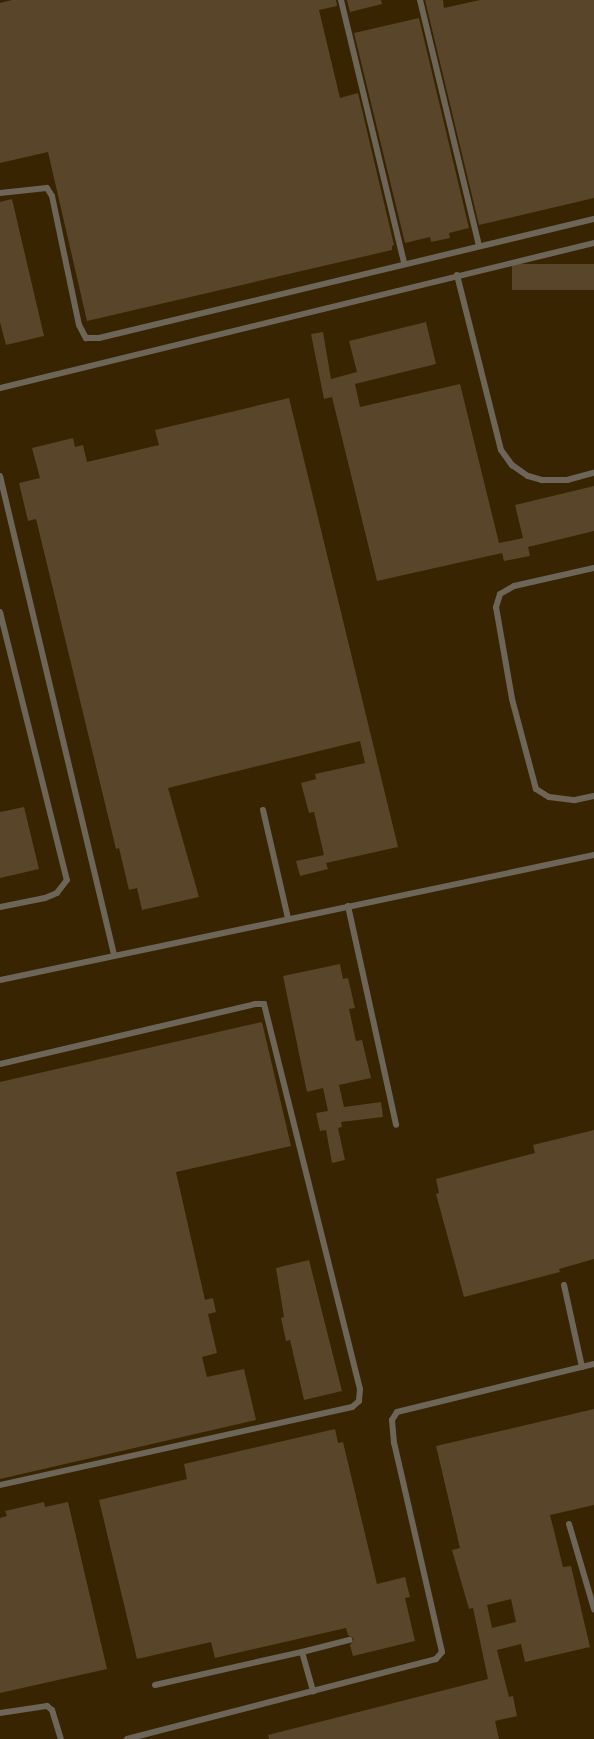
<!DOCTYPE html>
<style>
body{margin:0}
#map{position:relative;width:594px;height:1739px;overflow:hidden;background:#2c1c02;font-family:"Public Sans",sans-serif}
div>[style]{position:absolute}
.built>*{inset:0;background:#382400;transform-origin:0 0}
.building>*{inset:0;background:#58452a;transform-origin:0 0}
.lane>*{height:6px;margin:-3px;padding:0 3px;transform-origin:3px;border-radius:3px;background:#6e6559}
span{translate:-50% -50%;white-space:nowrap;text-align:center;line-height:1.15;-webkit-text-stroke:6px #2c1c02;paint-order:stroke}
</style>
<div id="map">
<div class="built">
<i style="left:0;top:0;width:594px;height:1739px"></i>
</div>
<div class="building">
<i style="clip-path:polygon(12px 0,336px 0,337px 6px,319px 10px,340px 98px,358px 93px,394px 245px,392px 246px,392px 250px,87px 321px,48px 152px,0 163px,0 3px)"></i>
<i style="clip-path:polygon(347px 0,381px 0,382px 4px,350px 12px)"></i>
<i style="clip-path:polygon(425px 0,443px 0,444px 8px,480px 0,594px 0,594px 198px,479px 225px)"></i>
<i style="clip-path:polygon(419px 18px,469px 228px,449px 233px,450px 238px,431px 242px,430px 237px,405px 243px,354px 33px)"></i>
<i style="clip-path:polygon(12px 199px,44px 336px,6px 345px,0 322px,0 202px)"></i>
<i style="left:594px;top:264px;width:26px;height:82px;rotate:90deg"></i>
<i style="clip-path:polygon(426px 322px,436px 364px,355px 384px,360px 407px,460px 384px,499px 543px,523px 538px,515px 505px,594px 486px,594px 531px,528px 547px,530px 556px,504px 561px,502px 553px,377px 581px,332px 397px,324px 399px,311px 334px,323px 332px,331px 379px,357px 372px,349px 341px)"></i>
<i style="clip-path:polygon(289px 398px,398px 847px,326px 863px,328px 869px,300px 876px,296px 861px,324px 855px,314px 812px,309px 813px,301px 783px,316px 779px,315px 774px,365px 763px,360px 741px,168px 788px,199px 897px,142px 910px,137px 888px,129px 890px,119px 848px,116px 849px,36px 519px,28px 521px,19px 483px,40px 478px,32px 448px,73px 438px,75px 447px,83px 445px,87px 462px,159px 445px,155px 430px)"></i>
<i style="clip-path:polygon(24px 807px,39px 869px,0 878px,0 812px)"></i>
<i style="clip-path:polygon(340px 964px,343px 979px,348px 978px,355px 1008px,349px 1009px,356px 1041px,362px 1040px,371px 1078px,339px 1085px,344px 1107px,381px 1102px,383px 1117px,341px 1122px,342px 1127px,338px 1128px,345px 1160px,332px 1163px,326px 1130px,320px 1131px,316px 1113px,328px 1111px,323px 1088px,307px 1092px,283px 976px)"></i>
<i style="clip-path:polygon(262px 1022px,291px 1146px,176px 1172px,205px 1300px,213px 1298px,216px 1312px,208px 1314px,217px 1353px,202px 1357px,207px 1377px,244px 1369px,256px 1420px,0 1479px,0 1082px)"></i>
<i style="clip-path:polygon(594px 1130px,594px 1259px,559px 1269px,560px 1272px,464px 1297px,436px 1194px,439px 1193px,436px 1179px,535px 1153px,533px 1145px)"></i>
<i style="clip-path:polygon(309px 1260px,342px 1391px,304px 1400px,290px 1340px,286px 1341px,281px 1318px,284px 1317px,276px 1268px)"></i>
<i style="clip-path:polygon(evenodd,594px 1409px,594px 1505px,550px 1515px,563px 1567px,571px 1566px,590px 1647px,525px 1662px,521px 1644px,497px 1650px,509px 1697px,513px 1696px,517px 1716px,495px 1721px,499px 1739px,269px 1739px,268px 1735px,488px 1679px,473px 1608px,469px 1609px,452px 1550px,460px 1548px,436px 1446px,594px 1409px,511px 1599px,516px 1622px,492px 1628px,487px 1605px,511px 1599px)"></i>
<i style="clip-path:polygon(335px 1429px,338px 1443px,343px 1442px,377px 1584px,405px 1577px,410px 1597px,405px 1598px,415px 1641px,353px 1656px,350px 1645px,354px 1639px,348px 1635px,346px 1628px,215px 1658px,211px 1642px,137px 1659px,99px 1500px,187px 1479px,184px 1464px)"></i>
<i style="clip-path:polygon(44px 1502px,45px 1507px,68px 1502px,107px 1669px,0 1693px,0 1518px,7px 1516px,5px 1511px)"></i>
</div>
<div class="lane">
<i style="left:341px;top:0;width:270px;rotate:76.5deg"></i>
<i style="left:420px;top:0;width:253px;rotate:76.5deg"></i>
<i style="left:0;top:193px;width:47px;rotate:-6.1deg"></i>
<i style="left:47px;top:188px;width:9px;rotate:58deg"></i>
<i style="left:52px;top:196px;width:132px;rotate:78.2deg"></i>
<i style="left:79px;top:325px;width:15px;rotate:62deg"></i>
<i style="left:86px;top:338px;width:13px"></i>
<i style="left:99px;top:338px;width:509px;rotate:-13.52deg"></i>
<i style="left:457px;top:275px;width:180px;rotate:75.9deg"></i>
<i style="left:501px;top:450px;width:19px;rotate:54deg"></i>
<i style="left:512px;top:465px;width:19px;rotate:35deg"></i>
<i style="left:528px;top:476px;width:15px;rotate:16deg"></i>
<i style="left:542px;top:480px;width:25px"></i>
<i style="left:567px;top:480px;width:28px;rotate:-15deg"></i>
<i style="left:0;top:388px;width:611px;rotate:-13.72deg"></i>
<i style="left:0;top:476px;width:493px;rotate:76.6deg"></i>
<i style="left:594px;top:568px;width:82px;rotate:167.3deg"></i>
<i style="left:514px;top:586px;width:16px;rotate:150deg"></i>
<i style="left:500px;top:594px;width:14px;rotate:107deg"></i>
<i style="left:496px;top:607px;width:93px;rotate:80.1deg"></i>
<i style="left:512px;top:699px;width:93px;rotate:75.1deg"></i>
<i style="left:536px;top:789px;width:15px;rotate:32deg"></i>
<i style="left:549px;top:797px;width:26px;rotate:7deg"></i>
<i style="left:575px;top:800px;width:19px;rotate:-12deg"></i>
<i style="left:0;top:612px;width:276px;rotate:76deg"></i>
<i style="left:67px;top:880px;width:16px;rotate:128deg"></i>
<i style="left:57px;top:893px;width:13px;rotate:157deg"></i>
<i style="left:45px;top:898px;width:46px;rotate:168.7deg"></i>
<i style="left:263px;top:810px;width:111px;rotate:77deg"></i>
<i style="left:348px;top:906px;width:224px;rotate:77.6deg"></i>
<i style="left:0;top:980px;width:607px;rotate:-11.88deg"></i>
<i style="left:0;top:1064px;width:262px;rotate:-13.2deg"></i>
<i style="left:255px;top:1004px;width:9px"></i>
<i style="left:264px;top:1004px;width:397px;rotate:76deg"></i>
<i style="left:360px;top:1389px;width:12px;rotate:95deg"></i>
<i style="left:359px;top:1401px;width:9px;rotate:139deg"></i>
<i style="left:352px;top:1407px;width:361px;rotate:167.5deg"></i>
<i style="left:564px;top:1285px;width:84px;rotate:77.6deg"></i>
<i style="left:569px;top:1524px;width:89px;rotate:73.6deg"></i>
<i style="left:302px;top:1652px;width:49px;rotate:-14.3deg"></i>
<i style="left:155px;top:1685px;width:151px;rotate:-12.7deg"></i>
<i style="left:302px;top:1652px;width:41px;rotate:74.2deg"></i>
<i style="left:0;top:1713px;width:48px;rotate:-8.5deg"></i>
<i style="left:47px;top:1706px;width:6px;rotate:39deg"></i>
<i style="left:52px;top:1710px;width:30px;rotate:73deg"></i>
<i style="left:127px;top:1739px;width:319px;rotate:-14.5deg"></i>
<i style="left:436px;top:1659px;width:9px;rotate:-49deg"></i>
<i style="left:442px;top:1652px;width:214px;rotate:-102.9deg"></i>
<i style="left:394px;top:1443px;width:23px;rotate:-95deg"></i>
<i style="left:392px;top:1420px;width:9px;rotate:-58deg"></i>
<i style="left:397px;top:1412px;width:203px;rotate:-13.7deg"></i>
</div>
</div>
